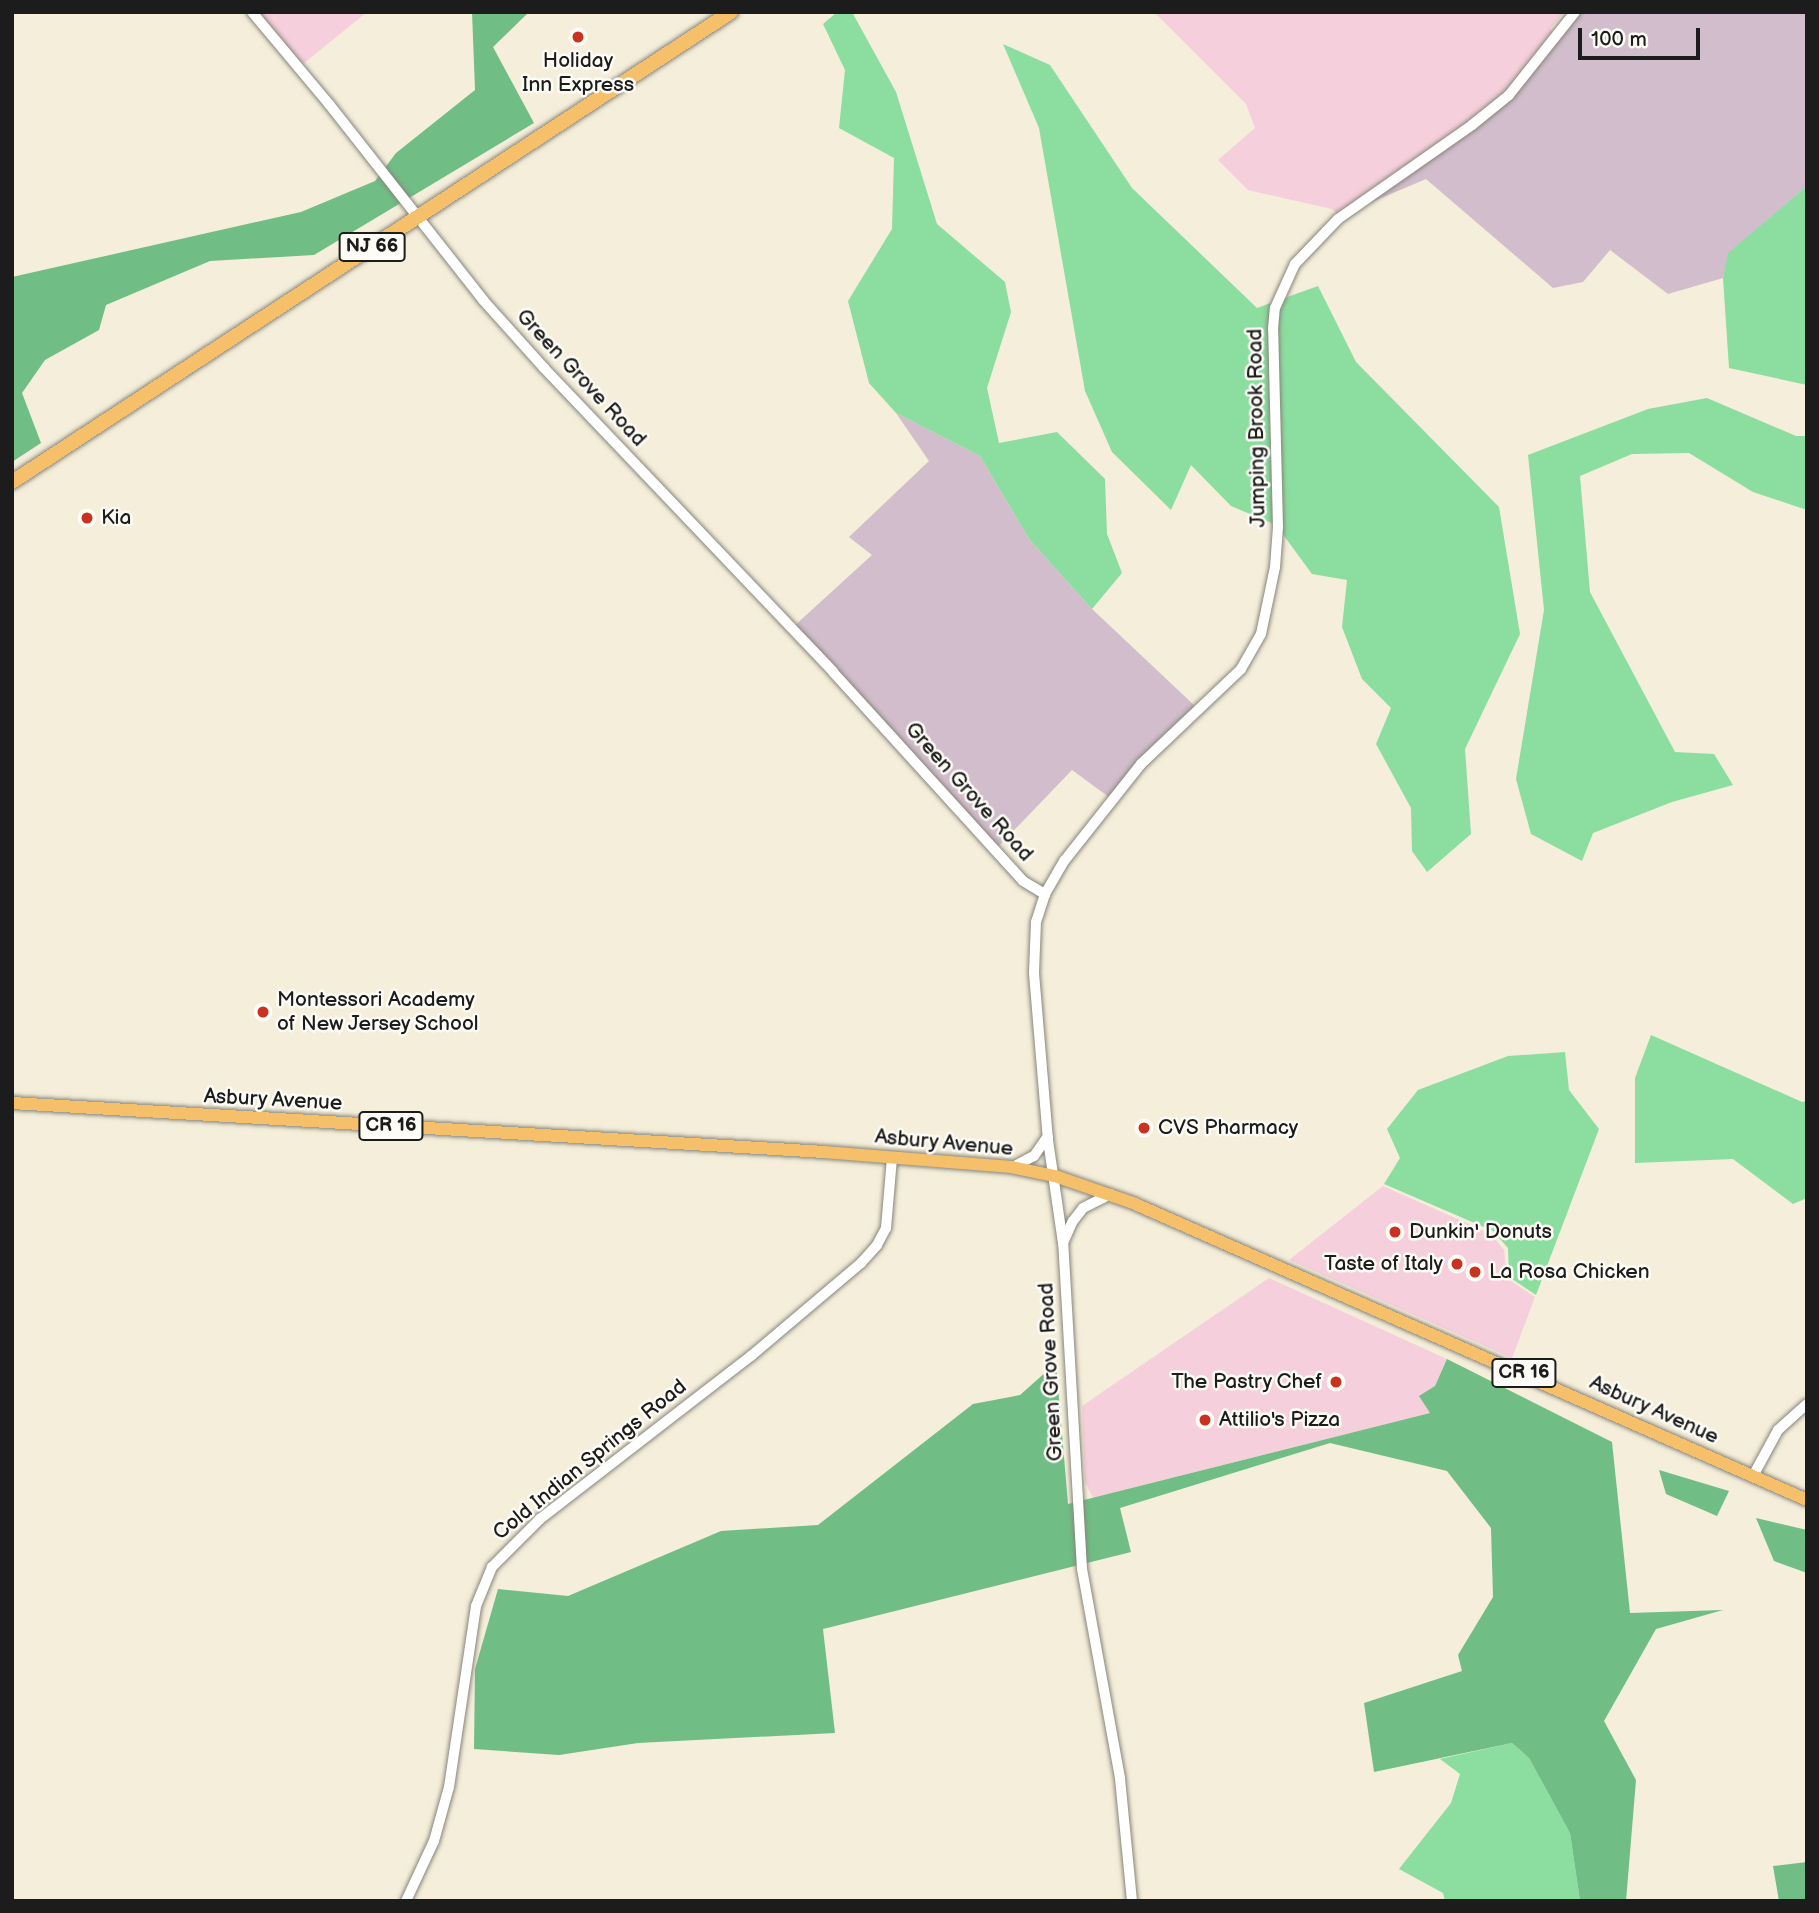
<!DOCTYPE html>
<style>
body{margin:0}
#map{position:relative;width:1819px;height:1913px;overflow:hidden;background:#f4eeda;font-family:"Balsamiq Sans",sans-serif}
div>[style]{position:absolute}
.built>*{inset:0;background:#f5cfdb}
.industrial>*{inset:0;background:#d1bdcc}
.green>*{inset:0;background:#8bde9f}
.forest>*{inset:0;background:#70bd86}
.roads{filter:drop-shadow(0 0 2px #88857b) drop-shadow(0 0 2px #88857b)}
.minor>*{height:10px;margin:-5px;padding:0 5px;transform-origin:5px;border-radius:5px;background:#fff}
.major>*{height:12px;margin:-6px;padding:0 6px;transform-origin:6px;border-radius:6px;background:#f6c06b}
.highway>*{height:14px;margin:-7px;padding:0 7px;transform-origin:7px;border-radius:7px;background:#f6c06b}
.dots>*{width:19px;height:19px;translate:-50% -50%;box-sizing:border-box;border:4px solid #fdfcf7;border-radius:50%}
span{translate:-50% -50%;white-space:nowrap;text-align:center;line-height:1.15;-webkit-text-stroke:5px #fdfcf7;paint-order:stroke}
.shield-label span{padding:2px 5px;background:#fdfcf7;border:2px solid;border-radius:5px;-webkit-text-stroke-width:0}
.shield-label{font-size:19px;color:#1c1c1c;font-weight:700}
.poi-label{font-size:21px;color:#1c1c1c}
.left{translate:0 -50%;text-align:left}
.right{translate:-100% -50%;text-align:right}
.street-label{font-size:21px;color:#1c1c1c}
.frame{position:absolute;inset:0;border:14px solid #1c1c1c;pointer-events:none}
.scale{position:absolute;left:1578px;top:28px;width:122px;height:32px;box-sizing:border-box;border:4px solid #1c1c1c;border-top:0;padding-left:9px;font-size:21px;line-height:24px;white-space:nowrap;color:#1c1c1c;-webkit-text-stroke:5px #fdfcf7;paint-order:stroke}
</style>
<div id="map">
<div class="built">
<i style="clip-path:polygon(251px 12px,367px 12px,298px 68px)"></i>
<i style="clip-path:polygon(1154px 12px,1564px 12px,1550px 29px,1558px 36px,1510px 95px,1339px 216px,1332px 209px,1248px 190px,1218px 160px,1255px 128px,1246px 104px)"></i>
<i style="clip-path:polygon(1383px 1186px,1491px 1234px,1504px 1250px,1507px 1278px,1535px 1297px,1512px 1358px,1289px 1260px)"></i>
<i style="clip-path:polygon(1269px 1278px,1447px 1359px,1435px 1386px,1430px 1413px,1093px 1498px,1085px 1482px,1082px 1406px)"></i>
</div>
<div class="industrial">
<i style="clip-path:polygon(1580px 12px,1807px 12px,1807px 186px,1729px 253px,1723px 278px,1668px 294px,1610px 250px,1583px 282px,1553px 288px,1426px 179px,1339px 216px,1510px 95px)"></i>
<i style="clip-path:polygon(896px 413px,980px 456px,1029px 539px,1092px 609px,1195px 706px,1167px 744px,1113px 800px,1072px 770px,995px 850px,792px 628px,872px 555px,849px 537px,929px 461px)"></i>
</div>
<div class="green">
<i style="clip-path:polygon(837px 12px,852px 12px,896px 92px,937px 224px,1005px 282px,1011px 312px,987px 388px,999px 443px,1057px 432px,1105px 479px,1107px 534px,1122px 573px,1092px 609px,1029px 539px,980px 456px,896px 413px,869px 383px,848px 301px,892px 229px,894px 158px,839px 128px,845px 70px,823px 24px)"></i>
<i style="clip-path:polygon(1003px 44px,1050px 65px,1132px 188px,1257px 308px,1318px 286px,1356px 362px,1499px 507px,1520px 634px,1465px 749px,1471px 834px,1427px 872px,1412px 851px,1411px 808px,1376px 744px,1391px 708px,1362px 679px,1342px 627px,1347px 580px,1312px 574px,1276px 525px,1231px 506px,1191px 465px,1171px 510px,1112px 452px,1085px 391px,1039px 128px)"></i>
<i style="clip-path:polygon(1807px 186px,1807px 385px,1729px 368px,1723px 278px,1728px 253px)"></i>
<i style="clip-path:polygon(1707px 398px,1796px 436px,1807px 436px,1807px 510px,1753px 492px,1689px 453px,1632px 454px,1580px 476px,1590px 592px,1675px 752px,1714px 754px,1733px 785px,1672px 802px,1593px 833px,1582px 861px,1531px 834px,1516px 779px,1544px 610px,1528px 455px,1648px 409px)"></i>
<i style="clip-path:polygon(1651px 1035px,1802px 1102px,1807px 1101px,1807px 1198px,1793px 1204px,1733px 1159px,1635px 1163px,1635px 1078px)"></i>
<i style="clip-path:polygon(1565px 1052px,1569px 1090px,1599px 1129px,1536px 1295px,1509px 1277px,1508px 1248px,1493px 1231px,1384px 1184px,1400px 1158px,1387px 1129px,1418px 1090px,1508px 1056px)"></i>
<i style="clip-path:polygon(1512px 1743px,1529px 1758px,1570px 1833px,1580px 1901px,1445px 1901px,1443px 1893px,1399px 1869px,1451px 1803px,1460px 1774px,1440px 1759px)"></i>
</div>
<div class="forest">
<i style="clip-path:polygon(472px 12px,529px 12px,493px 47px,534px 123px,314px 255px,210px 261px,106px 305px,99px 330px,45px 360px,22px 393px,41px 443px,12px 462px,12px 277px,301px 212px,375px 181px,396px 153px,475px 90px)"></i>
<i style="clip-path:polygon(1447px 1359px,1612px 1442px,1630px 1613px,1723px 1610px,1656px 1629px,1604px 1721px,1636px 1780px,1626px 1901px,1580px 1901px,1570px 1833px,1529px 1758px,1512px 1743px,1374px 1772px,1364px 1703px,1462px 1671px,1458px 1655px,1493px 1597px,1491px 1528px,1447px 1471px,1330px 1443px,1120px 1508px,1131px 1552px,823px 1629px,835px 1733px,638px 1743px,559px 1755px,474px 1749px,475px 1669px,498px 1589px,568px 1596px,721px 1531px,818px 1525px,973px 1404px,1020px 1395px,1056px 1363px,1068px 1504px,1430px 1413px,1419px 1396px,1435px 1386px)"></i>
<i style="clip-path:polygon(1659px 1470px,1729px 1491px,1717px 1516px,1666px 1494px)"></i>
<i style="clip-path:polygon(1756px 1518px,1807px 1530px,1807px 1573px,1774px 1561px)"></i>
<i style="clip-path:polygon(1807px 1862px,1807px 1901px,1779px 1901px,1773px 1866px)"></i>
</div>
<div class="roads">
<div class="minor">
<i style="left:252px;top:12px;width:120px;rotate:50.1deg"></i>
<i style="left:329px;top:104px;width:249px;rotate:51.8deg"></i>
<i style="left:483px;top:300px;width:91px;rotate:48.1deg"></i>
<i style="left:544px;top:368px;width:419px;rotate:46.4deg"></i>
<i style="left:833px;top:672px;width:282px;rotate:47.7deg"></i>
<i style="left:1023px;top:881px;width:26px;rotate:31deg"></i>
<i style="left:1013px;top:1167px;width:24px;rotate:-28deg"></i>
<i style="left:1034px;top:1156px;width:24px;rotate:-55deg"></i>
<i style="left:1063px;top:1243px;width:24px;rotate:-66deg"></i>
<i style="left:1073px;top:1221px;width:16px;rotate:-52deg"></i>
<i style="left:1083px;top:1208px;width:31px;rotate:-27deg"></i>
<i style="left:1753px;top:1476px;width:52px;rotate:-61.5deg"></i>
<i style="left:1778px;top:1430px;width:39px;rotate:-42deg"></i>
<i style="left:406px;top:1901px;width:66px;rotate:-65deg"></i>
<i style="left:434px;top:1841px;width:56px;rotate:-74.5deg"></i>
<i style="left:449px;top:1787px;width:183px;rotate:-81.5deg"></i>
<i style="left:476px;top:1606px;width:42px;rotate:-67.7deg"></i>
<i style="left:492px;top:1567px;width:68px;rotate:-45deg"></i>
<i style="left:540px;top:1519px;width:267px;rotate:-37.7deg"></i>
<i style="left:751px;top:1356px;width:144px;rotate:-40.2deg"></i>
<i style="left:861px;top:1263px;width:24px;rotate:-48deg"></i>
<i style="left:877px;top:1245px;width:19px;rotate:-62deg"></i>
<i style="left:886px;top:1228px;width:70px;rotate:-85.1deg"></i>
<i style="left:1132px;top:1901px;width:124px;rotate:-95.6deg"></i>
<i style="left:1120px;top:1778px;width:212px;rotate:-100.3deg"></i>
<i style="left:1082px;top:1569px;width:327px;rotate:-93.3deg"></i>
<i style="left:1063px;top:1243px;width:104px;rotate:-98.3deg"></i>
<i style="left:1048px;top:1140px;width:168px;rotate:-94.8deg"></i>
<i style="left:1034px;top:973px;width:51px;rotate:-87.8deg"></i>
<i style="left:1036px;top:922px;width:29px;rotate:-72deg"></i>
<i style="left:1045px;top:894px;width:39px;rotate:-60deg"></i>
<i style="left:1065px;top:860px;width:122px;rotate:-51.6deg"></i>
<i style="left:1141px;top:764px;width:138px;rotate:-43.5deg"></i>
<i style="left:1241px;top:669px;width:40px;rotate:-60.3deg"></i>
<i style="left:1261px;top:634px;width:68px;rotate:-78.2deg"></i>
<i style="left:1275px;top:567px;width:40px;rotate:-85.7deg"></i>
<i style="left:1278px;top:527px;width:198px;rotate:-91.4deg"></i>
<i style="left:1273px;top:329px;width:21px;rotate:-85deg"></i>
<i style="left:1275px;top:308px;width:48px;rotate:-65.6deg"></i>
<i style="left:1295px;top:264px;width:62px;rotate:-46.3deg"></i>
<i style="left:1338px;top:219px;width:164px;rotate:-35deg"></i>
<i style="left:1472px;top:125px;width:48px;rotate:-39deg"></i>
<i style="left:1509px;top:95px;width:106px;rotate:-51.5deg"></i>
</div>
<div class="major">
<i style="left:12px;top:1103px;width:813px;rotate:3.45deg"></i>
<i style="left:824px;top:1152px;width:188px;rotate:4.6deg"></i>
<i style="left:1011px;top:1167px;width:45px;rotate:11.6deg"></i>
<i style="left:1055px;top:1176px;width:83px;rotate:19.1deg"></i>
<i style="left:1133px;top:1203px;width:737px;rotate:23.78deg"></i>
</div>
<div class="highway">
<i style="left:12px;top:482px;width:859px;rotate:-33.17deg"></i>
</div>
</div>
<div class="dots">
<i style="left:578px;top:37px;background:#c8321e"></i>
<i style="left:87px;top:518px;background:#c8321e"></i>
<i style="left:263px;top:1012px;background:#c8321e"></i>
<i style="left:1144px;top:1128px;background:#c8321e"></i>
<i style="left:1395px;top:1232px;background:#c8321e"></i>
<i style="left:1457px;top:1264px;background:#c8321e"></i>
<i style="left:1475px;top:1272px;background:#c8321e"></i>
<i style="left:1336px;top:1382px;background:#c8321e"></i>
<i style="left:1205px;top:1420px;background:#c8321e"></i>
</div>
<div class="shield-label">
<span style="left:372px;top:247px">NJ 66</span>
<span style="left:391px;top:1126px">CR 16</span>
<span style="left:1524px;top:1373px">CR 16</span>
</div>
<div class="poi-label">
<span style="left:578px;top:73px">Holiday<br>Inn Express</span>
<span class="left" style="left:101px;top:518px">Kia</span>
<span class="left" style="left:277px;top:1012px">Montessori Academy<br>of New Jersey School</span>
<span class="left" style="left:1158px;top:1128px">CVS Pharmacy</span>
<span class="left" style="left:1409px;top:1232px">Dunkin' Donuts</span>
<span class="right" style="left:1443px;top:1264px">Taste of Italy</span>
<span class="left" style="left:1489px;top:1272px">La Rosa Chicken</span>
<span class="right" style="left:1322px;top:1382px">The Pastry Chef</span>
<span class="left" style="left:1219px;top:1420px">Attilio's Pizza</span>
</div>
<div class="street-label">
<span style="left:581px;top:378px;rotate:47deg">Green Grove Road</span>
<span style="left:1257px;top:428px;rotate:-91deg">Jumping Brook Road</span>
<span style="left:969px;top:792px;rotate:48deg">Green Grove Road</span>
<span style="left:273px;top:1100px;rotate:3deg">Asbury Avenue</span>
<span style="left:944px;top:1143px;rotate:5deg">Asbury Avenue</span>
<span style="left:1051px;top:1372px;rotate:-93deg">Green Grove Road</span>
<span style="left:1654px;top:1410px;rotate:24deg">Asbury Avenue</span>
<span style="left:590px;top:1460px;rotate:-39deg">Cold Indian Springs Road</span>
</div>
<div class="frame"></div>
<div class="scale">100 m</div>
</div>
